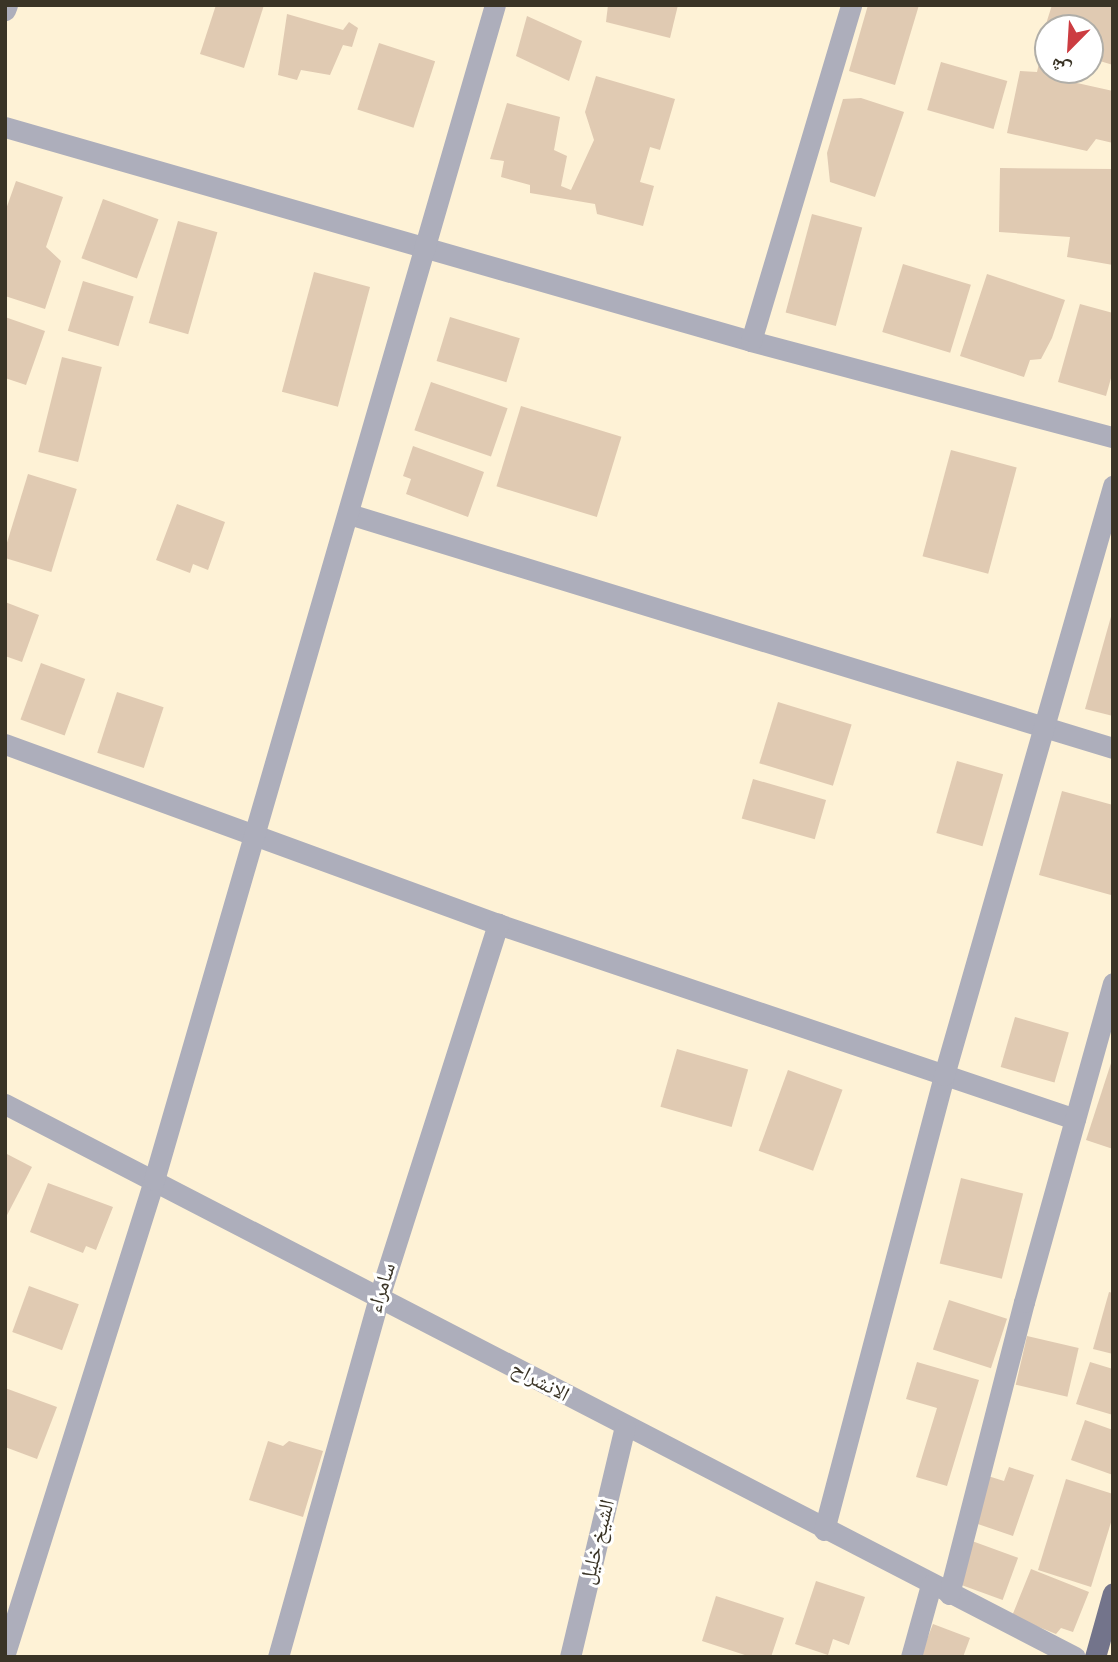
<!DOCTYPE html>
<meta charset="utf-8">
<style>
body{margin:0}
#map{position:relative;width:1118px;height:1662px;overflow:hidden;background:#fef2d6;font-family:"Sofia Sans Condensed","Noto Naskh Arabic",sans-serif}
div>[style]{position:absolute}
.building>*{inset:0;background:#e0cab2;transform-origin:0 0}
.minor>*{height:21px;margin:-10.5px;padding:0 10.5px;transform-origin:10.5px;border-radius:10.5px;background:#adaebb}
.major>*{height:21px;margin:-10.5px;padding:0 10.5px;transform-origin:10.5px;border-radius:10.5px;background:#73748b}
span{translate:-50% -50%;white-space:nowrap;text-align:center;line-height:1.15;-webkit-text-stroke:6px #fff;paint-order:stroke}
.street-label{font-size:21px;color:#3a3426}
.frame{position:absolute;inset:0;border:7px solid #3a3426;pointer-events:none}
.north{position:absolute;left:1034px;top:14px;width:70px;height:70px;box-sizing:border-box;background:#fff;border:2px solid #b0aea8;border-radius:50%;rotate:204deg;font-size:19px;font-weight:700;line-height:28px;text-align:center;color:#3a3426}
.north::after{content:'';display:block;margin:auto;width:24px;height:32px;background:#cc3c41;clip-path:polygon(50% 0,100% 100%,50% 72%,0 100%)}
</style>
<div id="map">
<div class="building">
<i style="clip-path:polygon(216px 5px,264px 5px,244px 68px,200px 54px)"></i>
<i style="clip-path:polygon(608px 5px,678px 5px,670px 38px,606px 22px)"></i>
<i style="clip-path:polygon(868px 5px,919px 5px,895px 85px,849px 71px)"></i>
<i style="clip-path:polygon(1052px 5px,1113px 5px,1113px 65px,1090px 58px,1090px 28px,1048px 28px,1048px 45px,1040px 43px)"></i>
<i style="clip-path:polygon(287px 14px,343px 30px,349px 22px,358px 28px,352px 47px,343px 45px,330px 75px,301px 70px,297px 80px,278px 75px)"></i>
<i style="clip-path:polygon(527px 16px,582px 41px,569px 81px,516px 56px)"></i>
<i style="left:379px;top:43px;width:59px;height:70px;rotate:18deg"></i>
<i style="left:941px;top:62px;width:69px;height:50px;rotate:16deg"></i>
<i style="clip-path:polygon(1039px 63px,1048px 65px,1048px 70px,1061px 70px,1059px 79px,1113px 91px,1113px 143px,1096px 139px,1087px 151px,1007px 133px,1020px 71px,1037px 72px)"></i>
<i style="clip-path:polygon(596px 76px,675px 99px,660px 150px,650px 147px,640px 182px,654px 186px,643px 226px,597px 214px,595px 204px,530px 193px,530px 185px,501px 177px,504px 161px,490px 159px,507px 103px,560px 117px,554px 150px,567px 156px,561px 186px,571px 190px,594px 140px,585px 112px)"></i>
<i style="clip-path:polygon(861px 98px,904px 112px,875px 197px,830px 182px,827px 153px,843px 99px)"></i>
<i style="clip-path:polygon(1000px 168px,1113px 169px,1113px 265px,1067px 257px,1070px 237px,999px 232px)"></i>
<i style="clip-path:polygon(16px 181px,63px 197px,46px 247px,61px 261px,45px 309px,5px 296px,5px 212px)"></i>
<i style="left:103px;top:199px;width:59px;height:63px;rotate:20deg"></i>
<i style="left:812px;top:214px;width:52px;height:102px;rotate:15deg"></i>
<i style="left:178px;top:221px;width:41px;height:106px;rotate:16deg"></i>
<i style="left:903px;top:264px;width:71px;height:71px;rotate:17deg"></i>
<i style="left:314px;top:272px;width:58px;height:124px;rotate:15deg"></i>
<i style="clip-path:polygon(987px 274px,1065px 300px,1052px 338px,1041px 359px,1030px 360px,1024px 377px,960px 356px)"></i>
<i style="left:83px;top:281px;width:53px;height:52px;rotate:17deg"></i>
<i style="clip-path:polygon(1080px 304px,1113px 313px,1113px 371px,1106px 396px,1058px 382px)"></i>
<i style="clip-path:polygon(5px 317px,45px 331px,26px 385px,5px 378px)"></i>
<i style="left:450px;top:317px;width:73px;height:46px;rotate:17deg"></i>
<i style="left:62px;top:357px;width:41px;height:98px;rotate:14deg"></i>
<i style="left:431px;top:382px;width:81px;height:51px;rotate:19deg"></i>
<i style="left:521px;top:406px;width:105px;height:84px;rotate:17deg"></i>
<i style="clip-path:polygon(413px 446px,484px 472px,468px 517px,406px 494px,411px 479px,403px 476px)"></i>
<i style="left:951px;top:450px;width:68px;height:110px;rotate:15deg"></i>
<i style="left:28px;top:474px;width:51px;height:87px;rotate:17deg"></i>
<i style="clip-path:polygon(177px 504px,225px 522px,208px 570px,193px 564px,190px 573px,156px 560px)"></i>
<i style="clip-path:polygon(5px 602px,39px 615px,22px 662px,5px 656px)"></i>
<i style="clip-path:polygon(1112px 613px,1113px 613px,1113px 716px,1085px 709px)"></i>
<i style="left:41px;top:663px;width:47px;height:60px;rotate:20deg"></i>
<i style="left:117px;top:692px;width:49px;height:64px;rotate:18deg"></i>
<i style="left:778px;top:702px;width:77px;height:64px;rotate:17deg"></i>
<i style="left:957px;top:761px;width:48px;height:75px;rotate:16deg"></i>
<i style="left:753px;top:779px;width:76px;height:41px;rotate:16deg"></i>
<i style="clip-path:polygon(1062px 791px,1113px 805px,1111px 895px,1039px 875px)"></i>
<i style="left:1015px;top:1017px;width:56px;height:52px;rotate:16deg"></i>
<i style="left:677px;top:1049px;width:74px;height:60px;rotate:16deg"></i>
<i style="clip-path:polygon(1113px 1057px,1113px 1149px,1086px 1140px)"></i>
<i style="left:788px;top:1070px;width:58px;height:86px;rotate:20deg"></i>
<i style="clip-path:polygon(5px 1153px,32px 1167px,5px 1219px)"></i>
<i style="left:961px;top:1178px;width:64px;height:88px;rotate:14deg"></i>
<i style="clip-path:polygon(48px 1183px,113px 1207px,96px 1250px,86px 1246px,83px 1253px,30px 1232px)"></i>
<i style="left:29px;top:1286px;width:53px;height:49px;rotate:20deg"></i>
<i style="clip-path:polygon(1109px 1292px,1113px 1293px,1113px 1354px,1093px 1349px)"></i>
<i style="left:949px;top:1300px;width:61px;height:52px;rotate:18deg"></i>
<i style="left:1027px;top:1336px;width:53px;height:50px;rotate:13deg"></i>
<i style="clip-path:polygon(917px 1362px,979px 1380px,947px 1486px,916px 1477px,937px 1408px,906px 1399px)"></i>
<i style="clip-path:polygon(1090px 1362px,1113px 1369px,1113px 1415px,1076px 1404px)"></i>
<i style="clip-path:polygon(5px 1388px,57px 1407px,37px 1459px,5px 1447px)"></i>
<i style="clip-path:polygon(1085px 1420px,1113px 1430px,1113px 1475px,1071px 1460px)"></i>
<i style="clip-path:polygon(268px 1441px,283px 1446px,289px 1441px,323px 1451px,303px 1517px,249px 1500px)"></i>
<i style="clip-path:polygon(1009px 1467px,1034px 1475px,1013px 1536px,972px 1522px,988px 1476px,1004px 1481px)"></i>
<i style="clip-path:polygon(1066px 1479px,1113px 1494px,1113px 1516px,1091px 1587px,1038px 1570px)"></i>
<i style="left:972px;top:1541px;width:49px;height:45px;rotate:20deg"></i>
<i style="clip-path:polygon(1031px 1569px,1089px 1592px,1073px 1632px,1061px 1628px,1056px 1634px,1012px 1616px)"></i>
<i style="clip-path:polygon(816px 1581px,865px 1597px,849px 1645px,833px 1639px,828px 1655px,795px 1644px)"></i>
<i style="clip-path:polygon(716px 1596px,784px 1618px,771px 1657px,751px 1657px,702px 1641px)"></i>
<i style="clip-path:polygon(933px 1624px,970px 1638px,963px 1657px,920px 1657px)"></i>
</div>
<div class="minor">
<i style="left:5px;top:10px;width:5px;rotate:-68deg"></i>
<i style="left:5px;top:127px;width:776px;rotate:16.01deg"></i>
<i style="left:751px;top:341px;width:375px;rotate:14.9deg"></i>
<i style="left:751px;top:341px;width:351px;rotate:-73.4deg"></i>
<i style="left:349px;top:514px;width:799px;rotate:17.03deg"></i>
<i style="left:5px;top:744px;width:525px;rotate:20.06deg"></i>
<i style="left:498px;top:924px;width:609px;rotate:18.67deg"></i>
<i style="left:5px;top:1104px;width:1204px;rotate:27.33deg"></i>
<i style="left:824px;top:1530px;width:471px;rotate:-75.2deg"></i>
<i style="left:944px;top:1075px;width:613px;rotate:-73.99deg"></i>
<i style="left:949px;top:1594px;width:301px;rotate:-75.6deg"></i>
<i style="left:1024px;top:1302px;width:331px;rotate:-74.4deg"></i>
<i style="left:5px;top:1653px;width:496px;rotate:-72.5deg"></i>
<i style="left:154px;top:1180px;width:1223px;rotate:-73.82deg"></i>
<i style="left:278px;top:1657px;width:374px;rotate:-74.3deg"></i>
<i style="left:379px;top:1297px;width:392px;rotate:-72.3deg"></i>
<i style="left:570px;top:1657px;width:236px;rotate:-76.6deg"></i>
<i style="left:911px;top:1657px;width:75px;rotate:-74.5deg"></i>
</div>
<div class="major">
<i style="left:1095px;top:1657px;width:66px;rotate:-74.3deg"></i>
</div>
<div class="street-label">
<span style="left:382px;top:1288px;rotate:-73deg">سامراء</span>
<span style="left:540px;top:1382px;rotate:28deg">الانشراح</span>
<span style="left:598px;top:1542px;rotate:-76deg">الشيخ خليل</span>
</div>
<div class="frame"></div>
<div class="north">ش</div>
</div>
